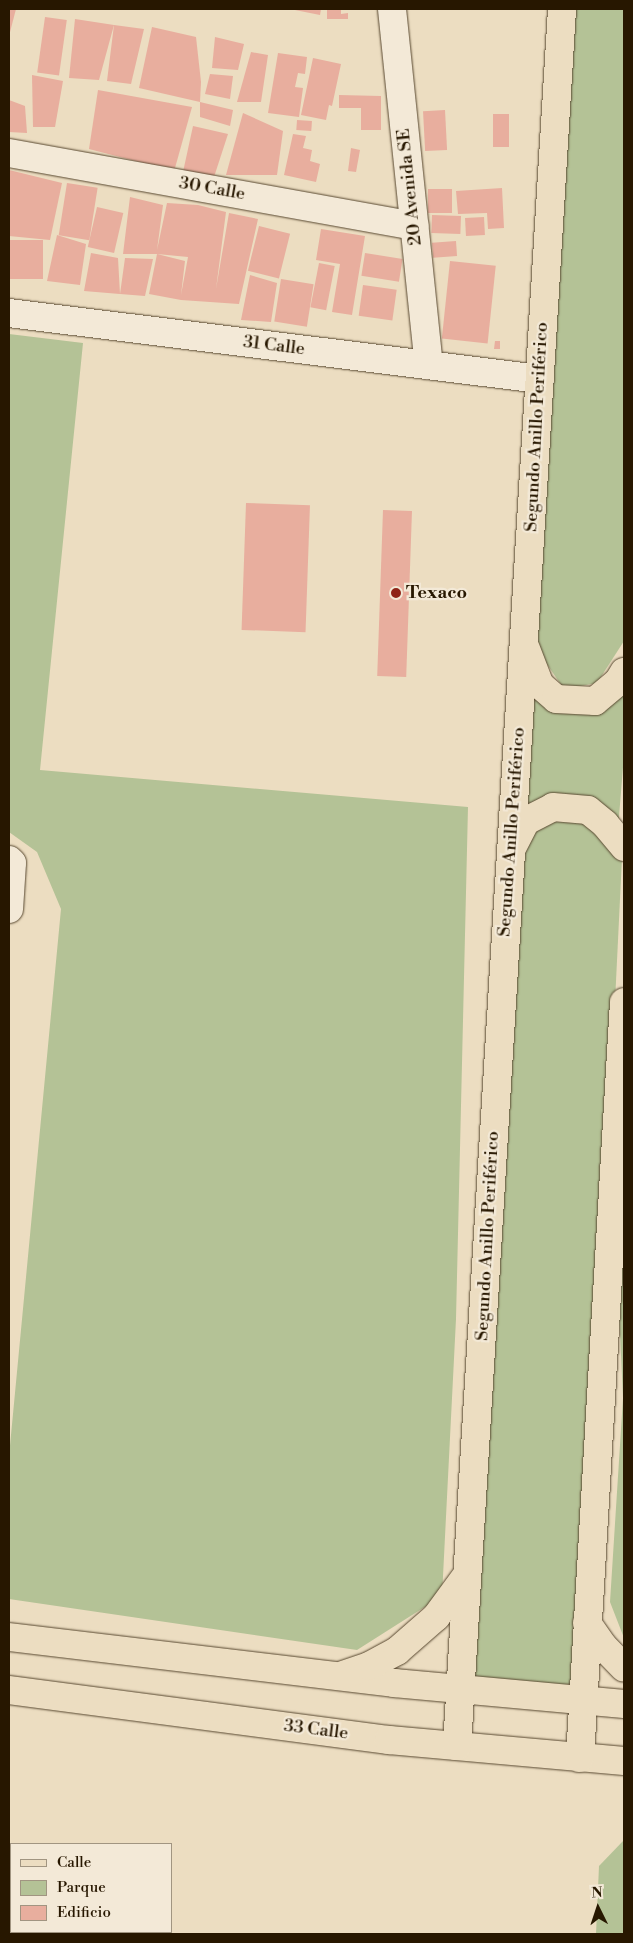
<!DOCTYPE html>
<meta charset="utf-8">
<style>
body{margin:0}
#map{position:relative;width:633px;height:1943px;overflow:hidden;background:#ecddc1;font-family:"Libre Bodoni",serif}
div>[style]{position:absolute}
.green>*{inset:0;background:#b4c296}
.building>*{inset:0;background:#e8ae9e;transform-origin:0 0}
.roads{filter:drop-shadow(0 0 1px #584830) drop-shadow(0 0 1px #584830)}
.minor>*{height:28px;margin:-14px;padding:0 14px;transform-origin:14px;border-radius:14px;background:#f3e9d7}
.major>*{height:28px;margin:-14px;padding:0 14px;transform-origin:14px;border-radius:14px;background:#ecddc1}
.dots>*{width:14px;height:14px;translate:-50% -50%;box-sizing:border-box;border:2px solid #f3e9d7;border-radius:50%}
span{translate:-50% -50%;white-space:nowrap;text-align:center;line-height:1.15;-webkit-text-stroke:4.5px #f3e9d7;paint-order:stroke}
.street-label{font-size:18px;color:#271700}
.poi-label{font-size:18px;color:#271700;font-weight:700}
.left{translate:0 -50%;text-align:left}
.frame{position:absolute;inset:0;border:10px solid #271700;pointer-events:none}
.legend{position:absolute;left:10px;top:1843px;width:162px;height:90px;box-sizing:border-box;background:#f3e9d7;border:1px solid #a19581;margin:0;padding:6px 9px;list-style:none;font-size:15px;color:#271700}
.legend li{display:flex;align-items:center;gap:10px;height:25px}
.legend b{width:25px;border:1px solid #a19581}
.north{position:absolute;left:573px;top:1883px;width:50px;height:50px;-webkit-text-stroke:4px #f3e9d7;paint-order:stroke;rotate:356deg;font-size:14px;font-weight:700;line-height:20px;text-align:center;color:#271700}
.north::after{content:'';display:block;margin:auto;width:18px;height:22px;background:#271700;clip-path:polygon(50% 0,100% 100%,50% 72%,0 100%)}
</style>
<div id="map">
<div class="green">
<i style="clip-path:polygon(569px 9px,624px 9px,624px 641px,597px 683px,564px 689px,533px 644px)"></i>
<i style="clip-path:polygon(9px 334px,83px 343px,40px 770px,468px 807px,456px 1319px,442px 1596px,357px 1650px,9px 1599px,9px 1456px,61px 909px,37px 852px,9px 832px)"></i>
<i style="clip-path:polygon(524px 675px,556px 702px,624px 681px,624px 755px,618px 829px,590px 800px,514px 822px)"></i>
<i style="clip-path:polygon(586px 813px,622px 858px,581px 1700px,466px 1690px,511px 852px,527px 824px)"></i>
<i style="clip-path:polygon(624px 1233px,624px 1638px,610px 1602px,623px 1398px,619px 1312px)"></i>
<i style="clip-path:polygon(624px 1840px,624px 1934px,596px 1934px,599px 1866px)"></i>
</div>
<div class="building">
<i style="clip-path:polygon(9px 9px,16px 9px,9px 36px)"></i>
<i style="clip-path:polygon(290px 9px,321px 9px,320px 15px)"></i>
<i style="clip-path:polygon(327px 9px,341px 9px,341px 14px,348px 13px,348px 19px,327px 19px)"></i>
<i style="left:45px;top:17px;width:22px;height:56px;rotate:8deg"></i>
<i style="clip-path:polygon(75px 19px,114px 25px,99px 80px,69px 78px)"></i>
<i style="clip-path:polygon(114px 25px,144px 29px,131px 84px,107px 81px)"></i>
<i style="clip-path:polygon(152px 27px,196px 37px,201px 82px,200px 102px,139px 88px)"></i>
<i style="clip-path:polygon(215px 37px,244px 44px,238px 70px,212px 68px)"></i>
<i style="clip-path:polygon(251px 52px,268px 55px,261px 102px,237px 102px)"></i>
<i style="clip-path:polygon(278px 53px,307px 57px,305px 74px,298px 73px,295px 87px,303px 88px,299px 117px,268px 113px)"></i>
<i style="clip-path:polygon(313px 58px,341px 64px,332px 106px,329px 105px,326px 120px,301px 115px)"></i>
<i style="clip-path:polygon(210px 74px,233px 76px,230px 99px,205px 94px)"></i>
<i style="clip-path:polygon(32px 75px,63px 81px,55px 127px,33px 127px)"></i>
<i style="clip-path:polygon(98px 90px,192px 107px,175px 168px,151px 165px,89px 149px)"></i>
<i style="clip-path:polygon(339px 95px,381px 96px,381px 130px,361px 130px,361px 108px,339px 108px)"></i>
<i style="clip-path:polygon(9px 100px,25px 106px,27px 133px,9px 132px)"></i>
<i style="clip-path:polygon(200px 102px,233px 110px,230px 126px,200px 117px)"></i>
<i style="left:445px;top:110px;width:40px;height:22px;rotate:87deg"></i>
<i style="clip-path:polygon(243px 113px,283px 131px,277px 175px,226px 175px)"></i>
<i style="left:493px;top:114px;width:16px;height:33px"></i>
<i style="left:297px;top:120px;width:15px;height:10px;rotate:4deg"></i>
<i style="clip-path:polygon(193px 126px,228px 134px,214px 177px,183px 172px)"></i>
<i style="clip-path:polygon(293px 134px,306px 136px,303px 148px,312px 150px,310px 161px,320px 164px,316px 182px,284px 175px)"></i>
<i style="clip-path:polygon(351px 148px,360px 150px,356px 172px,348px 171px)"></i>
<i style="clip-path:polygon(9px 170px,62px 183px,50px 240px,9px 236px)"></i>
<i style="left:67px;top:183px;width:31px;height:53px;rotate:9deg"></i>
<i style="clip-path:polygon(502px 188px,504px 228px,488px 229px,487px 213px,458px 214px,456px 191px)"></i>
<i style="left:428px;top:189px;width:24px;height:24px"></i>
<i style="clip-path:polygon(evenodd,130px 197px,163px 205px,157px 250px,167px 203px,198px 205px,226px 212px,216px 289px,229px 213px,258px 219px,239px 304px,181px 300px,149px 294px,157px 254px,123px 254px,130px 197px,157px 254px,188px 257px,181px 295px,185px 261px,157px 254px)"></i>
<i style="left:97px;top:207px;width:27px;height:41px;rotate:13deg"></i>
<i style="left:432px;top:215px;width:29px;height:18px;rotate:2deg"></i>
<i style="left:484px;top:217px;width:18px;height:19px;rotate:87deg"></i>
<i style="left:259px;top:226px;width:32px;height:46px;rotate:14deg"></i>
<i style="clip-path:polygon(321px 229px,365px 236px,352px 315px,332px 312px,340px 264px,316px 260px)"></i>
<i style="clip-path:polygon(57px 235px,86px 244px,80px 285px,47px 281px)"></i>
<i style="left:9px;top:240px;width:34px;height:39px"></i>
<i style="left:456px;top:241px;width:15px;height:24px;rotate:86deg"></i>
<i style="clip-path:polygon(91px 253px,118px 258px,120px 294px,125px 258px,153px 259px,145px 296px,120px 294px,84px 291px)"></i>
<i style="left:365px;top:253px;width:38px;height:23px;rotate:9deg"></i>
<i style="left:450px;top:261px;width:46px;height:78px;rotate:6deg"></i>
<i style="left:319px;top:263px;width:16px;height:45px;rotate:11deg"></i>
<i style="clip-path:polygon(250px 275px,277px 283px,271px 322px,241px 320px)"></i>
<i style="left:281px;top:279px;width:33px;height:43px;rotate:9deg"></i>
<i style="left:363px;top:285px;width:34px;height:31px;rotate:8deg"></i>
<i style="clip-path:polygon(495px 341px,500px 341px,500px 349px,494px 349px)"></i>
<i style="left:246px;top:503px;width:64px;height:127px;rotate:2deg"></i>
<i style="left:383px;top:510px;width:29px;height:166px;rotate:2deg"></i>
</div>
<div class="roads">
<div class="minor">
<i style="left:392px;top:9px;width:358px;rotate:84.1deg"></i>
<i style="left:9px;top:153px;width:412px;rotate:10.2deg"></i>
<i style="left:9px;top:313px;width:535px;rotate:7.09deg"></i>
<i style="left:9px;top:860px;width:4px;rotate:45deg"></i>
<i style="left:12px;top:863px;width:46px;rotate:93.7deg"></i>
</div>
<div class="major">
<i style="left:526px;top:649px;width:39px;rotate:69deg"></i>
<i style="left:540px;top:685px;width:21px;rotate:41deg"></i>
<i style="left:556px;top:699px;width:39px;rotate:3deg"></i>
<i style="left:595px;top:701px;width:30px;rotate:-40deg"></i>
<i style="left:618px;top:682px;width:12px;rotate:-59deg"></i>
<i style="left:512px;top:848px;width:30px;rotate:-63deg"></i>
<i style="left:526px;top:821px;width:30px;rotate:-27deg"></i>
<i style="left:553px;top:807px;width:35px;rotate:5deg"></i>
<i style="left:588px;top:810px;width:22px;rotate:39deg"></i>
<i style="left:605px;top:824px;width:30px;rotate:50deg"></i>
<i style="left:587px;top:1623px;width:28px;rotate:55deg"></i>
<i style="left:603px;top:1646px;width:30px;rotate:46deg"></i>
<i style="left:9px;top:1637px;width:388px;rotate:6.8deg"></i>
<i style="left:394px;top:1683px;width:231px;rotate:5.2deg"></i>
<i style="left:343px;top:1675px;width:28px;rotate:-19deg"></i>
<i style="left:369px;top:1666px;width:32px;rotate:-28deg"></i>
<i style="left:397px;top:1651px;width:52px;rotate:-41.1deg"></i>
<i style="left:436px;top:1617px;width:52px;rotate:-53.6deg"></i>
<i style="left:9px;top:1690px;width:383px;rotate:7.5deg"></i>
<i style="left:389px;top:1740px;width:236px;rotate:5.1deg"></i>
<i style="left:457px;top:1746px;width:1740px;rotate:-86.54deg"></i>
<i style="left:580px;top:1758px;width:757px;rotate:-86.67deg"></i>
</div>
</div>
<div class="dots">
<i style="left:396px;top:593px;background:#8f2418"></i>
</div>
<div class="street-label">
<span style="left:410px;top:187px;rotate:-96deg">20 Avenida SE</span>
<span style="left:212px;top:189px;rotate:10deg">30 Calle</span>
<span style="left:274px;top:346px;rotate:7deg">31 Calle</span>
<span style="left:537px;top:427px;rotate:-87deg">Segundo Anillo Periférico</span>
<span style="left:512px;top:832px;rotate:-86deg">Segundo Anillo Periférico</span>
<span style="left:488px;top:1236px;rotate:-87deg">Segundo Anillo Periférico</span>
<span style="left:316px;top:1730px;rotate:7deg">33 Calle</span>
</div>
<div class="poi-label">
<span class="left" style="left:406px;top:593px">Texaco</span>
</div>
<div class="frame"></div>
<ul class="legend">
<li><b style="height:6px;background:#ecddc1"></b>Calle</li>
<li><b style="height:14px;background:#b4c296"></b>Parque</li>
<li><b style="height:14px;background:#e8ae9e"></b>Edificio</li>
</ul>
<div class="north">N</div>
</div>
